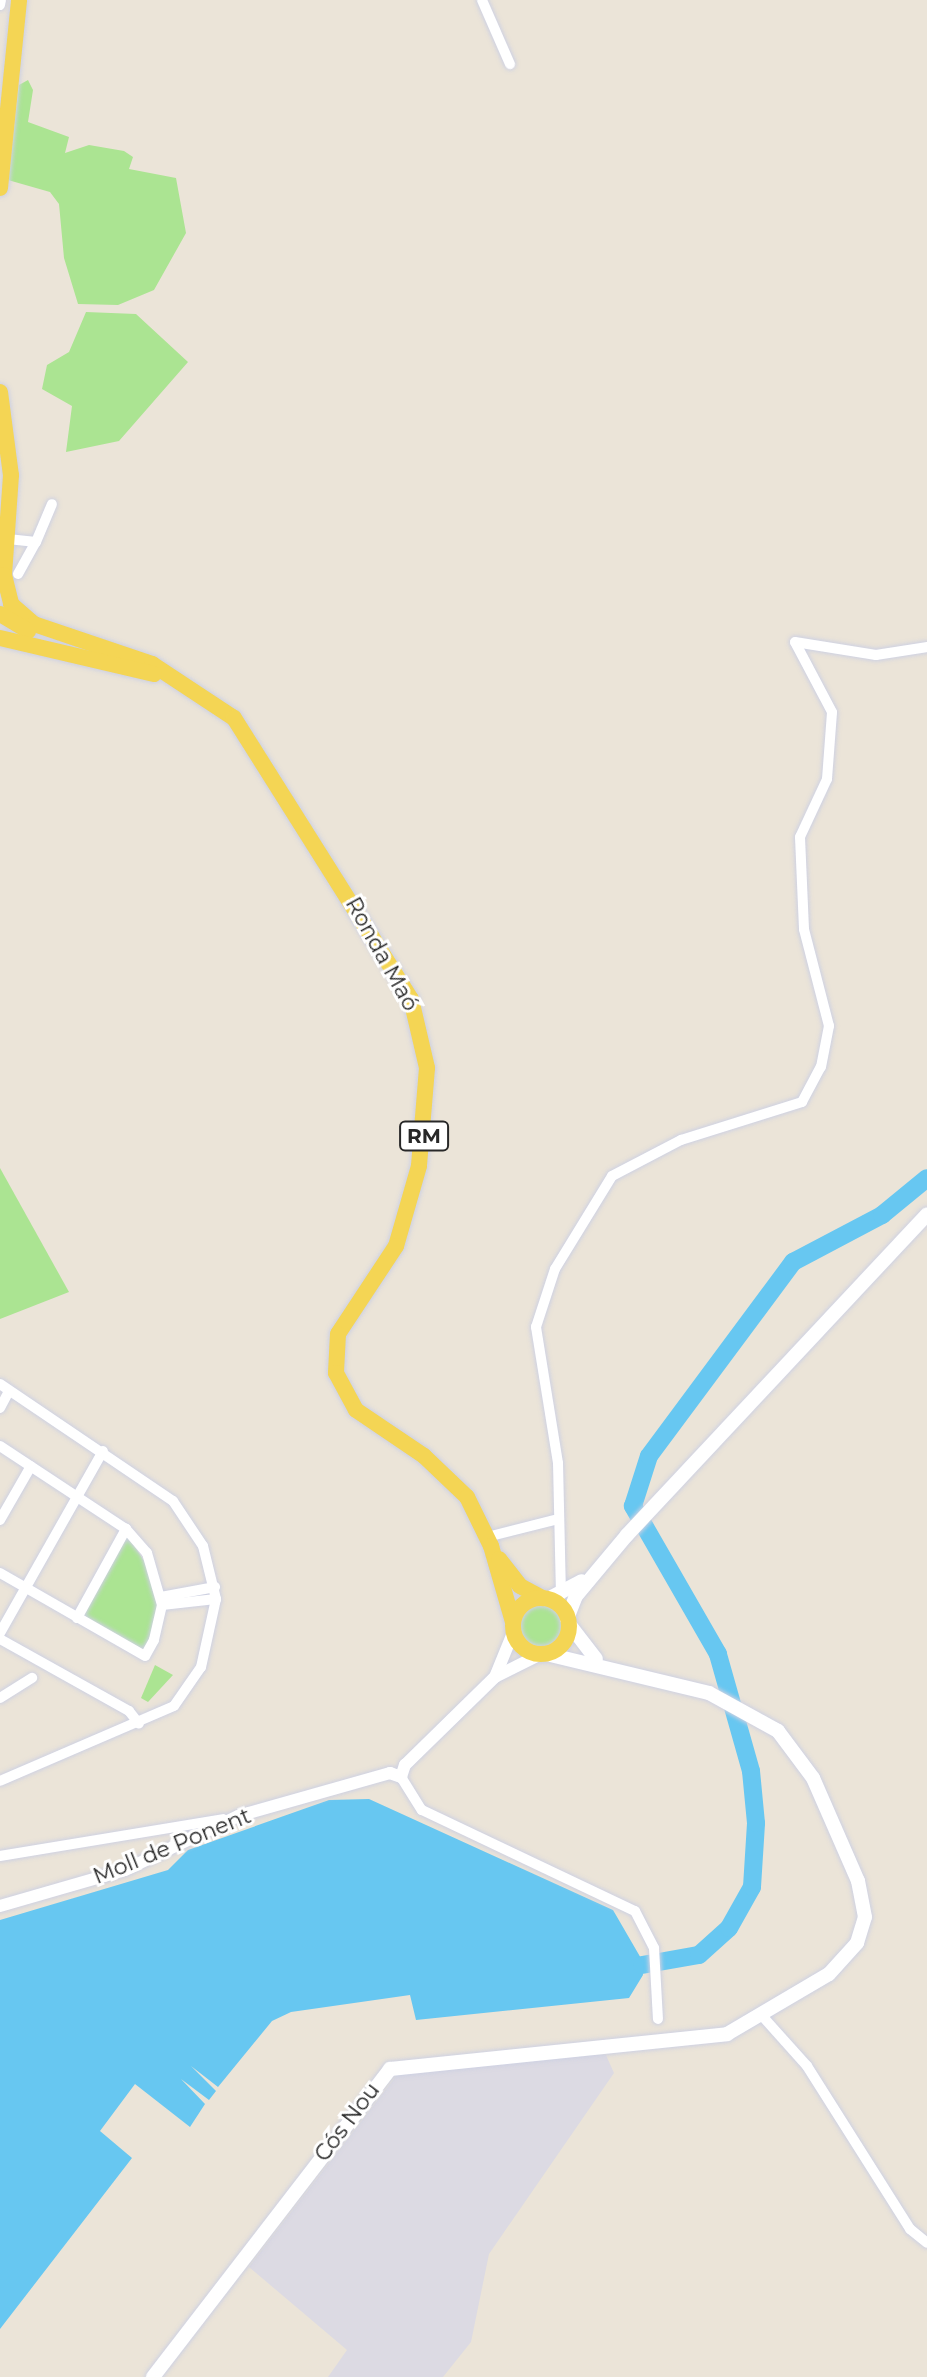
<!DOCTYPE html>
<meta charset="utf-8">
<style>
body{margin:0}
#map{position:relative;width:927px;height:2377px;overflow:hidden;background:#ebe4d8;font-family:Montserrat,sans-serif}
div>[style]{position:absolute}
.industrial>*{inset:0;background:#dcdae3}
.green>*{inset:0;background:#abe492}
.round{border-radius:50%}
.water>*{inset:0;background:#67c7f1}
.river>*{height:18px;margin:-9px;padding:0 9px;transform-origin:9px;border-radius:9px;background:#67c7f1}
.roads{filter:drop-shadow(0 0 2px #ced1e2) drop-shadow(0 0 2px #ced1e2)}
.minor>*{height:10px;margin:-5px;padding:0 5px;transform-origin:5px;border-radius:5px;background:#fff}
.tertiary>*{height:12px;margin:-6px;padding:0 6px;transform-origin:6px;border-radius:6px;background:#fff}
.secondary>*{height:14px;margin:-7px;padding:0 7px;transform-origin:7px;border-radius:7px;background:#fff}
.primary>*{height:16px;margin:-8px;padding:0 8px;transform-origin:8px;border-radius:8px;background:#f4d554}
.primary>.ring{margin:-8px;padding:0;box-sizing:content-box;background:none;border:16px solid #f4d554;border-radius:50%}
span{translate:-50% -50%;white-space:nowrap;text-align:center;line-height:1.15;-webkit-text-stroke:6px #fff;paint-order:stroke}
.shield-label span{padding:2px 6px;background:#fff;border:2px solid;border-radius:6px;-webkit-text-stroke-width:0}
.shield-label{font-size:20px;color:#282828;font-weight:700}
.street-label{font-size:22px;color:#282828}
</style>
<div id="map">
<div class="industrial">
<i style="clip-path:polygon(563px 2054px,606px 2055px,614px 2073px,489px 2254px,471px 2342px,443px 2377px,328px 2377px,347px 2350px,249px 2267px,401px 2070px)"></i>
</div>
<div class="green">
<i style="clip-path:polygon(28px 80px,33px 90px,28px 122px,69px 137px,65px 153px,89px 145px,124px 151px,133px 157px,129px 169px,176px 178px,186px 233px,154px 290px,118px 305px,78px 304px,64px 258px,59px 204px,50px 192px,8px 180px,19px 85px)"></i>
<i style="clip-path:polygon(86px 312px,136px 314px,188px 362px,119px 441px,66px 452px,72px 406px,42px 389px,47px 365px,69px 352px)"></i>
<i style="clip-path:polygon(0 1168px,69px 1292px,0 1319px)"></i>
<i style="clip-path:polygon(127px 1534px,156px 1580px,158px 1620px,144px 1650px,82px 1616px)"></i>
<i class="round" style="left:520px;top:1605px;width:42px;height:42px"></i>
<i style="clip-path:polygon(155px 1665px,173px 1675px,148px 1702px,141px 1698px)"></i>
</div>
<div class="water">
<i style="clip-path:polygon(369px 1799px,613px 1910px,642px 1960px,643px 1975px,629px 1998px,416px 2020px,410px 1995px,291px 2012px,272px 2021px,218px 2087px,191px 2066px,216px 2091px,209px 2100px,181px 2079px,205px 2104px,190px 2127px,135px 2084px,100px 2131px,132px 2158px,0 2329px,0 1920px,168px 1870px,188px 1850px,329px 1800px)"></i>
</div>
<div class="river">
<i style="left:642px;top:1965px;width:58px;rotate:-10deg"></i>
<i style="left:699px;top:1955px;width:40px;rotate:-42deg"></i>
<i style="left:729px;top:1928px;width:47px;rotate:-60.7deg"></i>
<i style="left:752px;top:1887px;width:64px;rotate:-86.4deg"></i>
<i style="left:756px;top:1823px;width:52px;rotate:-95.5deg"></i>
<i style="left:751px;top:1771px;width:122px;rotate:-105.8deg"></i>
<i style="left:718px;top:1654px;width:171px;rotate:-119.9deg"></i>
<i style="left:633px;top:1506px;width:52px;rotate:-72.3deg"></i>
<i style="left:649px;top:1456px;width:242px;rotate:-53.4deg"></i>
<i style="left:793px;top:1262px;width:101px;rotate:-27.8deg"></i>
<i style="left:882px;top:1215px;width:58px;rotate:-39.4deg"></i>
</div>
<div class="roads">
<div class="minor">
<i style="left:482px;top:0;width:70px;rotate:66.4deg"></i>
<i style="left:0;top:5px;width:5px;rotate:-79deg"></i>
<i style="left:8px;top:539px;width:28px;rotate:6deg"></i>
<i style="left:36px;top:542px;width:41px;rotate:-67.2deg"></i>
<i style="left:18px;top:574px;width:37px;rotate:-61deg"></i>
<i style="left:0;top:1384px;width:209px;rotate:34.1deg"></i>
<i style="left:173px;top:1501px;width:54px;rotate:56.3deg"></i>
<i style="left:203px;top:1546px;width:55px;rotate:76.2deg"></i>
<i style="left:216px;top:1599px;width:70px;rotate:102.4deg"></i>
<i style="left:201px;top:1667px;width:47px;rotate:124.7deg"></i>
<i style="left:174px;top:1706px;width:189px;rotate:156.7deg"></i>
<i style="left:0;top:1408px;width:19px;rotate:-62deg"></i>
<i style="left:0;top:1446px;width:151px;rotate:33.4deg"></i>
<i style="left:126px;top:1529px;width:32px;rotate:49deg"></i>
<i style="left:147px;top:1553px;width:54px;rotate:73.9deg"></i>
<i style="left:162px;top:1605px;width:36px;rotate:103deg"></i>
<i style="left:154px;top:1640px;width:18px;rotate:119deg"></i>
<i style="left:145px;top:1656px;width:167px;rotate:-150.2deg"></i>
<i style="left:0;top:1520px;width:62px;rotate:-60.1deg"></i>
<i style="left:487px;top:1537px;width:73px;rotate:-14.2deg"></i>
<i style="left:561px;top:1595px;width:132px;rotate:-91.3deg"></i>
<i style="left:558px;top:1463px;width:138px;rotate:-99.2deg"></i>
<i style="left:536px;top:1327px;width:61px;rotate:-71.9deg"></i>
<i style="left:555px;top:1269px;width:109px;rotate:-58.5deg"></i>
<i style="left:612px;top:1176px;width:78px;rotate:-27.6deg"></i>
<i style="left:681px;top:1140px;width:127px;rotate:-17.4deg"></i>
<i style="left:802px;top:1102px;width:40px;rotate:-62deg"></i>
<i style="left:821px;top:1067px;width:42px;rotate:-79deg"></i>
<i style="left:829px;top:1026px;width:100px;rotate:-104.5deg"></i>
<i style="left:804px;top:929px;width:92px;rotate:-92.5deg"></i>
<i style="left:800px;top:837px;width:64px;rotate:-65deg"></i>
<i style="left:827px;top:779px;width:67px;rotate:-85.7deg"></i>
<i style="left:832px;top:712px;width:79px;rotate:-117.9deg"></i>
<i style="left:795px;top:642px;width:82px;rotate:9.1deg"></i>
<i style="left:876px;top:655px;width:52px;rotate:-8.9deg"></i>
<i style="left:161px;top:1597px;width:55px;rotate:-10.5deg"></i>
<i style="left:162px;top:1605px;width:54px;rotate:-6.3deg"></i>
<i style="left:77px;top:1618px;width:102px;rotate:-61.2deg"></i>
<i style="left:0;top:1633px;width:209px;rotate:-60.5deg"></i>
<i style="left:0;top:1639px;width:148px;rotate:29.2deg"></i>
<i style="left:129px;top:1711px;width:16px;rotate:52deg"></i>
<i style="left:0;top:1698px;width:38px;rotate:-32deg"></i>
<i style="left:401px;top:1777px;width:39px;rotate:58deg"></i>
<i style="left:422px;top:1810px;width:236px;rotate:25.4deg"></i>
<i style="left:635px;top:1911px;width:42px;rotate:62.8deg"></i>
<i style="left:654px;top:1948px;width:71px;rotate:86.8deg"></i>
<i style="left:0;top:1856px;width:226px;rotate:-9.4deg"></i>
<i style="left:764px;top:2018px;width:64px;rotate:48.1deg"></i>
<i style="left:807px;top:2066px;width:193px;rotate:57.7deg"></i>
<i style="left:910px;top:2229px;width:22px;rotate:39deg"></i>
</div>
<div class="tertiary">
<i style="left:495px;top:1677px;width:48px;rotate:-67.8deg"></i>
<i style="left:0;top:1906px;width:130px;rotate:-16.1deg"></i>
<i style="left:125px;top:1870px;width:125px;rotate:-25.5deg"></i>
<i style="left:238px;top:1816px;width:158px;rotate:-15.8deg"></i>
<i style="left:390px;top:1773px;width:12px;rotate:20deg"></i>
<i style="left:401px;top:1777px;width:13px;rotate:-72deg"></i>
<i style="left:405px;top:1765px;width:126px;rotate:-44.4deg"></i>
<i style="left:495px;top:1677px;width:51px;rotate:-26.6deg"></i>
</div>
<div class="secondary">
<i style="left:548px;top:1599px;width:38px;rotate:-28deg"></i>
<i style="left:567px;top:1619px;width:25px;rotate:-69deg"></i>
<i style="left:576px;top:1596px;width:80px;rotate:-50.1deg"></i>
<i style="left:627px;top:1535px;width:439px;rotate:-46.9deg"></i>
<i style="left:569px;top:1624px;width:44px;rotate:52.4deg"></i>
<i style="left:153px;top:2377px;width:389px;rotate:-52.4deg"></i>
<i style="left:390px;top:2069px;width:339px;rotate:-5.9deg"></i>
<i style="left:727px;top:2034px;width:118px;rotate:-30.5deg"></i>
<i style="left:829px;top:1974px;width:42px;rotate:-47.9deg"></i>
<i style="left:857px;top:1943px;width:27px;rotate:-73deg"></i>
<i style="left:865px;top:1917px;width:37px;rotate:-101deg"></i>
<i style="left:858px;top:1881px;width:112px;rotate:-113.6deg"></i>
<i style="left:813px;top:1778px;width:59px;rotate:-126.7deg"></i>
<i style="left:778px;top:1731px;width:79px;rotate:-151.2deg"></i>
<i style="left:709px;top:1693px;width:168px;rotate:-166.5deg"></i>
</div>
<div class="primary">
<i style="left:0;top:188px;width:189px;rotate:-84.2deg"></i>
<i style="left:0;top:392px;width:84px;rotate:82.5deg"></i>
<i style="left:11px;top:475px;width:100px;rotate:94deg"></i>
<i style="left:4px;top:575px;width:30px;rotate:76deg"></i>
<i style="left:11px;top:604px;width:30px;rotate:41deg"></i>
<i style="left:34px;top:624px;width:125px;rotate:18.7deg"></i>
<i style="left:152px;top:664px;width:98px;rotate:33.4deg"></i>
<i style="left:234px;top:718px;width:332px;rotate:57.8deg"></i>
<i style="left:411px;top:999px;width:71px;rotate:76.9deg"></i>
<i style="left:427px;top:1068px;width:98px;rotate:94.7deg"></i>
<i style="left:419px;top:1166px;width:83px;rotate:106deg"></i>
<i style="left:396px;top:1246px;width:105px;rotate:123.4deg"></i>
<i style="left:338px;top:1334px;width:39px;rotate:93deg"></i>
<i style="left:336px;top:1373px;width:42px;rotate:61.6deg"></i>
<i style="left:356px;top:1410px;width:82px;rotate:34.1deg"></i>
<i style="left:424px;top:1456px;width:59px;rotate:43.6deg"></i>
<i style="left:467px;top:1497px;width:55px;rotate:63.9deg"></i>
<i style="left:491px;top:1546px;width:79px;rotate:73.9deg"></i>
<i style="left:0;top:614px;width:33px;rotate:31deg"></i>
<i style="left:0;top:638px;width:158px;rotate:13.2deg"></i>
<i style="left:499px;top:1559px;width:34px;rotate:52deg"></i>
<i style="left:520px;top:1586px;width:26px;rotate:28deg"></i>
<i class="ring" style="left:513px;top:1598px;width:40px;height:40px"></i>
</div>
</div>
<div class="shield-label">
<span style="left:424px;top:1136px">RM</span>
</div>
<div class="street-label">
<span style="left:382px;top:954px;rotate:61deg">Ronda Maó</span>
<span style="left:172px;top:1846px;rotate:-22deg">Moll de Ponent</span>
<span style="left:347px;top:2122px;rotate:-53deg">Cós Nou</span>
</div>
</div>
